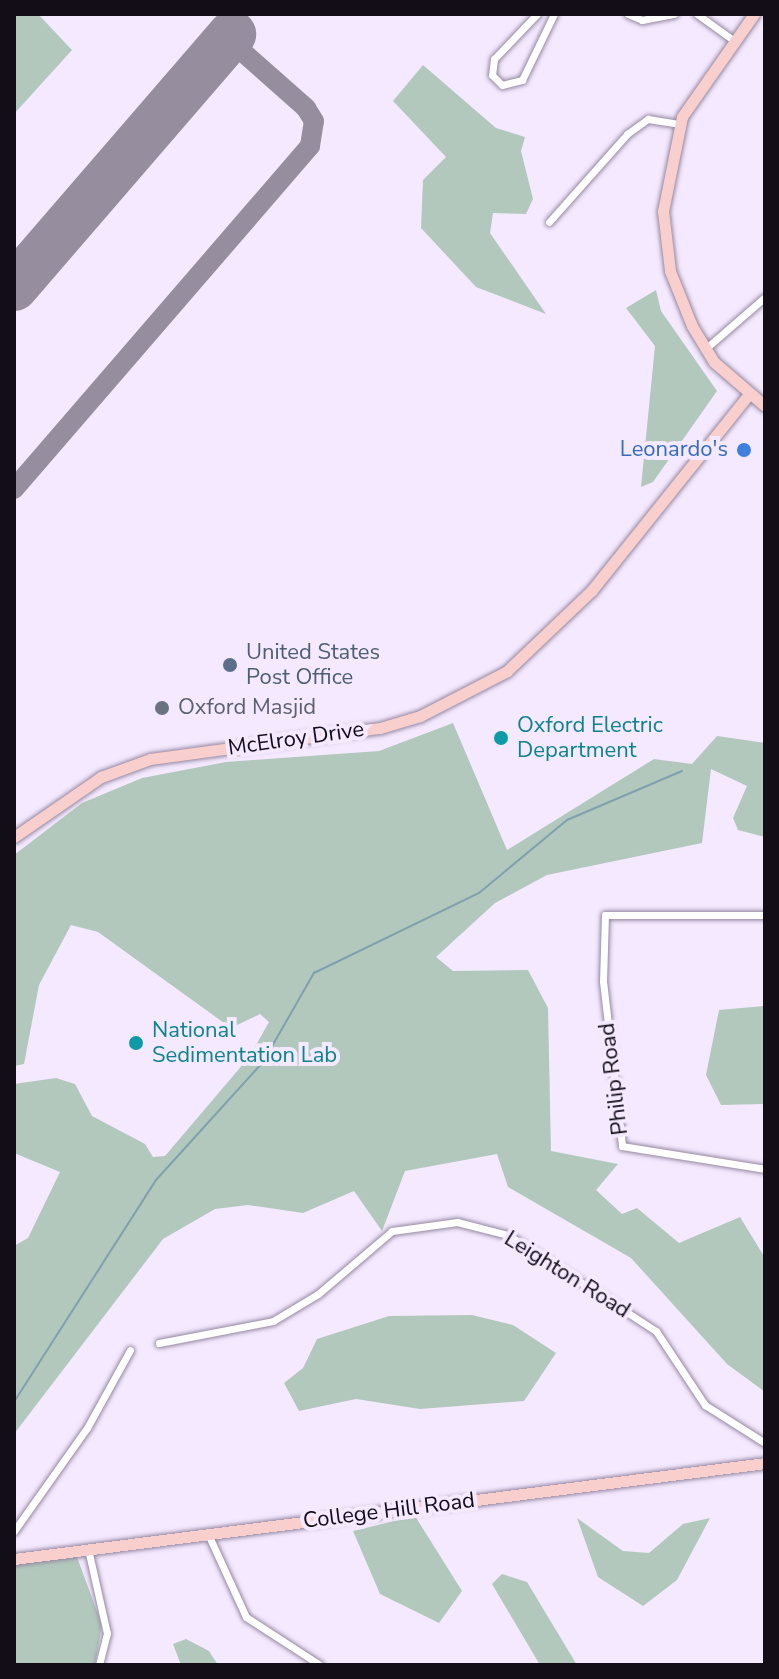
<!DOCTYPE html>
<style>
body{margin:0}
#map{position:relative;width:779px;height:1679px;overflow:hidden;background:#f4e9ff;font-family:"Nunito Sans",sans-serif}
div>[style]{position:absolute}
.green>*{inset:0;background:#b2c8bd}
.stream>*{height:2px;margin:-1px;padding:0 1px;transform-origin:1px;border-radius:1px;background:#80a0ae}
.taxiway>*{height:20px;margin:-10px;padding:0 10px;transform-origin:10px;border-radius:10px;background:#968e9e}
.runway>*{height:48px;margin:-24px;padding:0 24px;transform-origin:24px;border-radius:24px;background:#968e9e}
.roads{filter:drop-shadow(0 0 2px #9588a1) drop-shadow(0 0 2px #9588a1)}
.street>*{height:7px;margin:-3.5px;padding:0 3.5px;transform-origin:3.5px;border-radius:3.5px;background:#fff}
.secondary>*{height:11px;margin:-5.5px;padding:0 5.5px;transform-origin:5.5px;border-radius:5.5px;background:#f9cfce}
.dots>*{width:22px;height:22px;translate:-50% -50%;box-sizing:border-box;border:4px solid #f4e9ff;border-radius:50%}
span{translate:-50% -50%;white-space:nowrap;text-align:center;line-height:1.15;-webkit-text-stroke:8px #f4e9ff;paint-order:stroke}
.shop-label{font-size:22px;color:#366cbe}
.right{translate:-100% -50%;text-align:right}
.service-label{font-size:22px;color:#4e5e75}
.left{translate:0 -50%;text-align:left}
.worship-label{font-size:22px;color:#5b616d}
.culture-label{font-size:22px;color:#0d838f}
.street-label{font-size:22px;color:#120d17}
.frame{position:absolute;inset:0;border:16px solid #120d17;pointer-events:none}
</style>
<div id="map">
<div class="green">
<i style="clip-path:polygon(14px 14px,38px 14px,72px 50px,14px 114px)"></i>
<i style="clip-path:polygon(423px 65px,496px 128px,525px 137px,521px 151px,533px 199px,526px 214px,493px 213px,490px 233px,546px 314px,476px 287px,421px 228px,423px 180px,446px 157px,393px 101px)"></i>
<i style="clip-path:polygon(656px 290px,661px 311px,717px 391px,653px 482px,641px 487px,655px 346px,626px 308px)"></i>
<i style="clip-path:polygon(453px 723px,507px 850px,654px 759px,692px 764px,717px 736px,765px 743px,765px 837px,738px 830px,733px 818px,747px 786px,711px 769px,702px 843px,547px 875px,495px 903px,436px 957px,453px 971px,528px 970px,548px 1008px,551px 1151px,618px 1164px,596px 1190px,622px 1214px,637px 1208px,679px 1243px,740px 1217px,765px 1258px,765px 1392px,727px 1364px,631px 1258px,508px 1187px,497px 1154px,405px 1171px,382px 1231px,354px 1191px,303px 1213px,248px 1205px,215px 1209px,163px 1239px,14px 1434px,14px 1246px,28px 1238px,60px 1172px,14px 1153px,14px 1084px,56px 1078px,75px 1084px,92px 1116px,145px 1144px,153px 1157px,165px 1156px,250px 1056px,269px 1022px,260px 1014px,231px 1028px,98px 932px,71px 925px,39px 985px,24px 1064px,14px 1066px,14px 855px,82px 803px,142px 778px,226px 762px,379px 751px)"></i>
<i style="clip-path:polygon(765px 1006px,765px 1104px,721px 1105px,706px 1075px,719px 1010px)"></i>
<i style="clip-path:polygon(472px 1315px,513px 1325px,556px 1353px,524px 1401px,420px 1409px,356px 1399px,299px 1411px,284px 1383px,303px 1368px,317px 1339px,389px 1316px)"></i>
<i style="clip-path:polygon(415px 1516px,462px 1591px,439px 1623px,380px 1594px,353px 1531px)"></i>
<i style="clip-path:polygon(577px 1518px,623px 1551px,649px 1553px,683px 1524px,710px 1518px,677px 1580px,643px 1606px,598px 1577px)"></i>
<i style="clip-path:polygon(77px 1557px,102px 1625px,95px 1665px,14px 1665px,14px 1564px)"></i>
<i style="clip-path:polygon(502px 1574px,527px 1582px,577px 1665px,540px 1665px,492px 1584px)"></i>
<i style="clip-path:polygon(186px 1639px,209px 1651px,218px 1665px,181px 1665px,173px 1644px)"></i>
</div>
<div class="stream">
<i style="left:14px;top:1402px;width:264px;rotate:-57.4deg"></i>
<i style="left:156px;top:1180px;width:159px;rotate:-47.8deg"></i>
<i style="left:263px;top:1062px;width:103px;rotate:-60.2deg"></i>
<i style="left:314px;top:973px;width:183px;rotate:-25.9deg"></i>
<i style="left:479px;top:893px;width:114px;rotate:-39.7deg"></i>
<i style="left:567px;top:820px;width:125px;rotate:-23.1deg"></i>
</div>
<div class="taxiway">
<i style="left:14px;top:489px;width:453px;rotate:-49.2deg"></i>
<i style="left:310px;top:146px;width:25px;rotate:-81deg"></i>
<i style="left:314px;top:121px;width:15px;rotate:-122deg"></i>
<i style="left:306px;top:108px;width:104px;rotate:-138.5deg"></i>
</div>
<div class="runway">
<i style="left:14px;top:287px;width:334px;rotate:-49.2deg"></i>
</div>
<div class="roads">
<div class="street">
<i style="left:537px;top:14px;width:62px;rotate:133.7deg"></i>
<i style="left:494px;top:59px;width:16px;rotate:97deg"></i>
<i style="left:492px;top:75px;width:14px;rotate:45deg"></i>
<i style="left:502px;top:85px;width:21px;rotate:-14deg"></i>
<i style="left:522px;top:80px;width:73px;rotate:-64.1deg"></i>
<i style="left:628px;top:14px;width:15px;rotate:23deg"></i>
<i style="left:642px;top:20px;width:33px;rotate:-11deg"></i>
<i style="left:697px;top:14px;width:44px;rotate:35.8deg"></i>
<i style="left:549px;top:222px;width:118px;rotate:-48.4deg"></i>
<i style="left:627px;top:134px;width:26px;rotate:-36deg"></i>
<i style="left:648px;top:119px;width:31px;rotate:9deg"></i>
<i style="left:705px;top:349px;width:79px;rotate:-40.9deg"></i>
<i style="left:765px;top:915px;width:160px;rotate:180deg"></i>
<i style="left:605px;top:915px;width:66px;rotate:91.7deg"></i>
<i style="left:603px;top:981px;width:166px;rotate:83.4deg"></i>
<i style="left:622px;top:1146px;width:145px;rotate:9.1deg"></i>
<i style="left:159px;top:1343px;width:116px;rotate:-10.9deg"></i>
<i style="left:273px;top:1321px;width:52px;rotate:-31deg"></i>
<i style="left:318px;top:1294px;width:97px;rotate:-40.4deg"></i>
<i style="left:392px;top:1231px;width:66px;rotate:-7.9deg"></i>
<i style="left:457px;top:1222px;width:53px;rotate:14.3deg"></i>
<i style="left:508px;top:1235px;width:176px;rotate:33deg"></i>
<i style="left:656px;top:1331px;width:89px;rotate:56.5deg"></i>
<i style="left:705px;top:1405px;width:71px;rotate:32.3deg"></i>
<i style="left:14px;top:1531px;width:126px;rotate:-54.7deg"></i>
<i style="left:87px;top:1428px;width:89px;rotate:-61.1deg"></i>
<i style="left:208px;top:1534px;width:91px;rotate:65.4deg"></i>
<i style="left:246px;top:1617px;width:88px;rotate:33deg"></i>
<i style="left:88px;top:1549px;width:86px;rotate:77.3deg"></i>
<i style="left:107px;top:1633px;width:33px;rotate:104deg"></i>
</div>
<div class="secondary">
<i style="left:754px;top:14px;width:126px;rotate:125deg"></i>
<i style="left:682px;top:117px;width:96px;rotate:101.4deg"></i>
<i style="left:663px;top:211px;width:60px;rotate:83.3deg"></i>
<i style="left:670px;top:271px;width:59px;rotate:68.2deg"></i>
<i style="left:692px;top:326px;width:42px;rotate:58.6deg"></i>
<i style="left:714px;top:362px;width:67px;rotate:40.8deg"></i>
<i style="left:14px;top:837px;width:106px;rotate:-34.6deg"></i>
<i style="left:101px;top:777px;width:52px;rotate:-20.2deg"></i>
<i style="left:150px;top:759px;width:232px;rotate:-7.7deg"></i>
<i style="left:380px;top:728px;width:42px;rotate:-16.7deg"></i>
<i style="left:420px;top:716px;width:98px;rotate:-27.3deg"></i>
<i style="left:507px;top:671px;width:117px;rotate:-43.6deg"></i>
<i style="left:592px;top:590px;width:251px;rotate:-51.3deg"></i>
<i style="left:14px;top:1559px;width:757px;rotate:-7.28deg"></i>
</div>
</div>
<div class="dots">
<i style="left:744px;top:450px;background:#3f7fe0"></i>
<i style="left:230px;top:665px;background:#5c6f8a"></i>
<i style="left:162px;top:708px;background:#6b7280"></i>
<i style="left:501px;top:738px;background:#0f9aa8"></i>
<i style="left:136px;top:1043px;background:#0f9aa8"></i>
</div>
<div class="shop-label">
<span class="right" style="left:728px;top:450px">Leonardo's</span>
</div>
<div class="service-label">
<span class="left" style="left:246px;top:665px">United States<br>Post Office</span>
</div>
<div class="worship-label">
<span class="left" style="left:178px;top:708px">Oxford Masjid</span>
</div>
<div class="culture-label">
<span class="left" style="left:517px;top:738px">Oxford Electric<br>Department</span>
<span class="left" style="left:152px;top:1043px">National<br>Sedimentation Lab</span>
</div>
<div class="street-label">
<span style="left:296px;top:739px;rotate:-8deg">McElroy Drive</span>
<span style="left:614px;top:1079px;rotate:-97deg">Philip Road</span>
<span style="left:567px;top:1275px;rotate:32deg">Leighton Road</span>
<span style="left:389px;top:1511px;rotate:-7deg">College Hill Road</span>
</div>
<div class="frame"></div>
</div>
